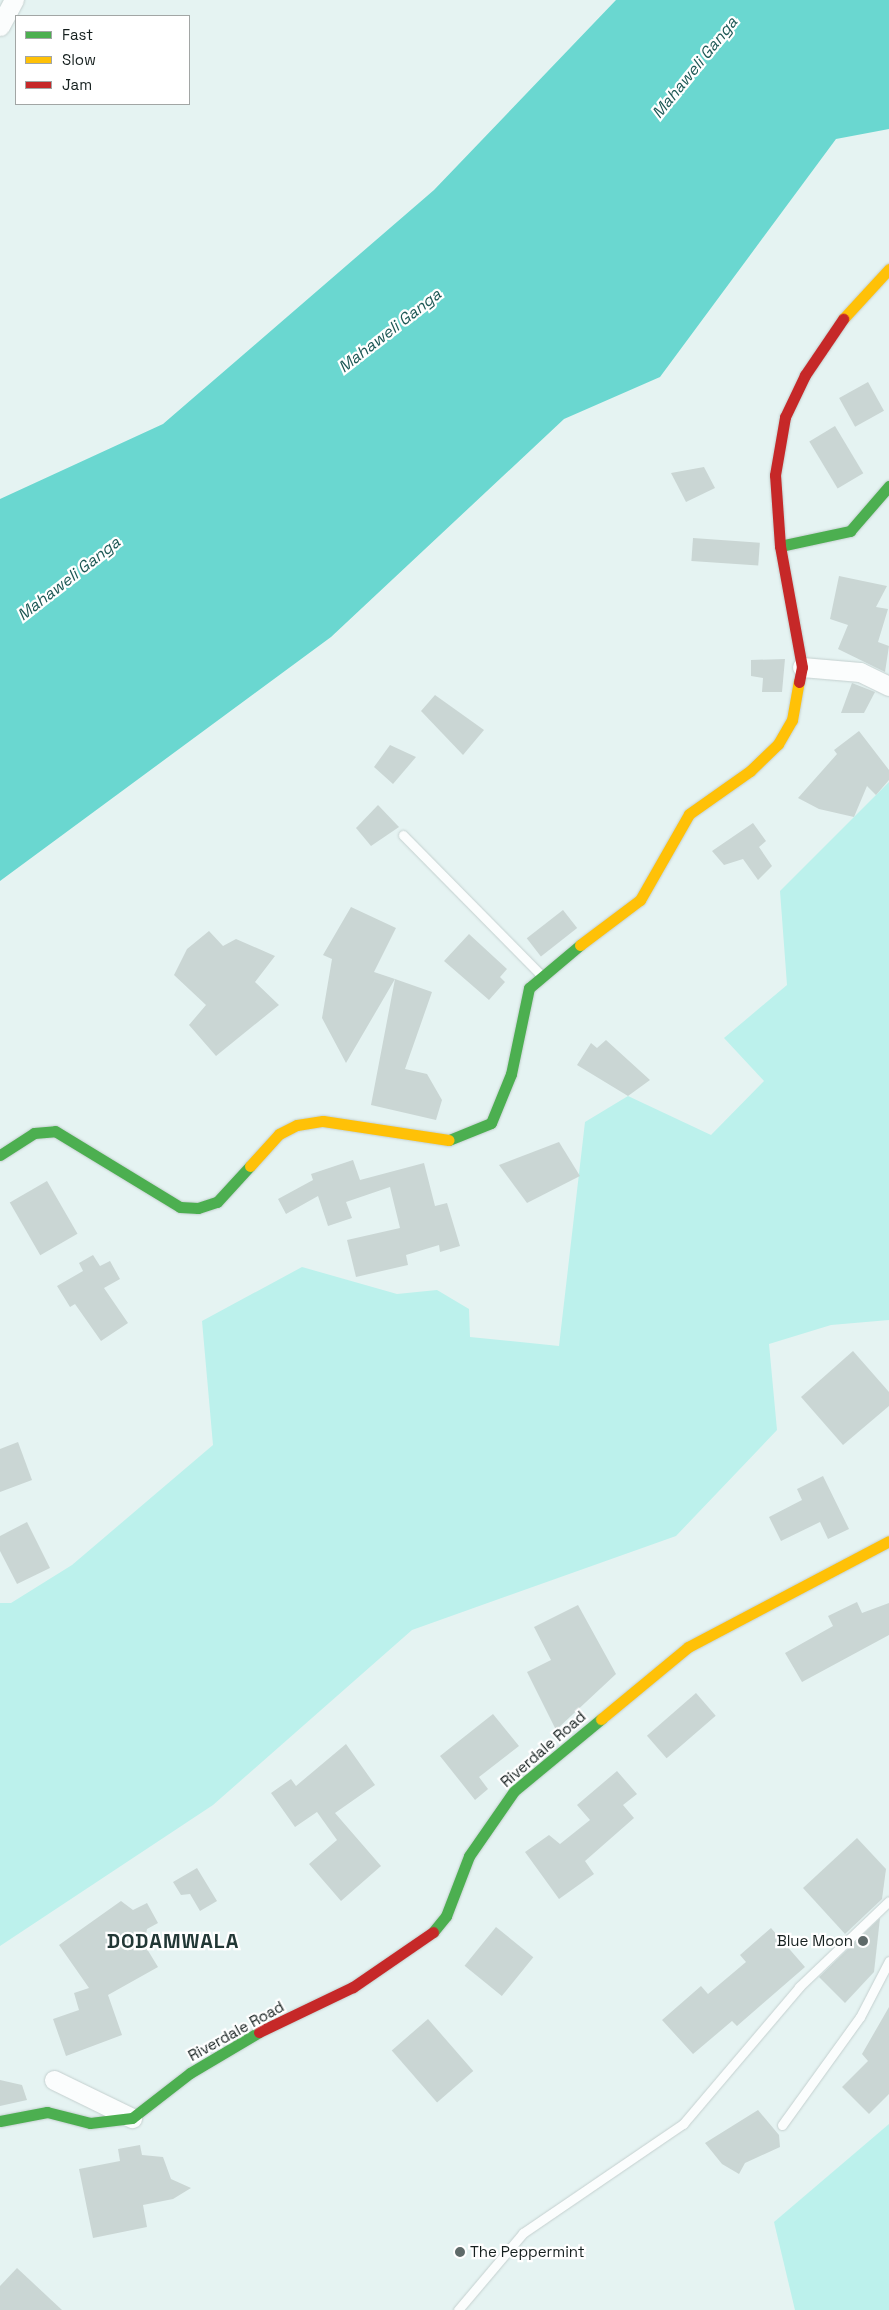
<!DOCTYPE html>
<style>
body{margin:0}
#map{position:relative;width:889px;height:2310px;overflow:hidden;background:#e5f3f2;font-family:"Space Grotesk",sans-serif}
div>[style]{position:absolute}
.green>*{inset:0;background:#bcf1ec}
.water>*{inset:0;background:#6ad7d0}
.building>*{inset:0;background:#cad6d4;transform-origin:0 0}
.roads{filter:drop-shadow(0 0 1px #c4d0cf) drop-shadow(0 0 1px #c4d0cf)}
.lane>*{height:9px;margin:-4.5px;padding:0 4.5px;transform-origin:4.5px;border-radius:4.5px;background:#fbfdfd}
.street>*{height:19px;margin:-9.5px;padding:0 9.5px;transform-origin:9.5px;border-radius:9.5px;background:#fbfdfd}
.fast>*{height:11px;margin:-5.5px;padding:0 5.5px;transform-origin:5.5px;border-radius:5.5px;background:#4caf50}
.slow>*{height:11px;margin:-5.5px;padding:0 5.5px;transform-origin:5.5px;border-radius:5.5px;background:#ffc107}
.jam>*{height:11px;margin:-5.5px;padding:0 5.5px;transform-origin:5.5px;border-radius:5.5px;background:#c62828}
.dots>*{width:14px;height:14px;translate:-50% -50%;box-sizing:border-box;border:2px solid #fff;border-radius:50%}
span{translate:-50% -50%;white-space:nowrap;text-align:center;line-height:1.15;-webkit-text-stroke:4.5px #fff;paint-order:stroke}
.street-label{font-size:15px;color:#16201f}
.poi-label{font-size:15px;color:#16201f}
.right{translate:-100% -50%;text-align:right}
.left{translate:0 -50%;text-align:left}
.water-label{font-size:16px;color:#1d5855;font-style:italic}
.district-label{font-size:20px;color:#223836;font-weight:700;letter-spacing:1px}
.legend{position:absolute;left:15px;top:15px;width:175px;height:90px;box-sizing:border-box;background:#fff;border:1px solid #a2a6a5;margin:0;padding:6px 9px;list-style:none;font-size:15px;color:#16201f}
.legend li{display:flex;align-items:center;gap:10px;height:25px}
.legend b{width:25px;border:1px solid #a2a6a5}
</style>
<div id="map">
<div class="green">
<i style="clip-path:polygon(889px 782px,889px 1320px,831px 1325px,769px 1344px,777px 1430px,676px 1536px,412px 1630px,213px 1805px,0 1946px,0 1603px,11px 1603px,72px 1565px,213px 1445px,202px 1321px,302px 1267px,397px 1294px,437px 1290px,469px 1309px,470px 1337px,559px 1346px,585px 1122px,628px 1096px,711px 1135px,764px 1081px,724px 1038px,787px 985px,780px 891px)"></i>
<i style="clip-path:polygon(889px 2124px,889px 2310px,795px 2310px,774px 2222px)"></i>
</div>
<div class="water">
<i style="clip-path:polygon(616px 0,889px 0,889px 129px,836px 139px,660px 377px,564px 419px,331px 637px,0 881px,0 499px,163px 424px,434px 190px)"></i>
</div>
<div class="building">
<i style="left:868px;top:382px;width:33px;height:33px;rotate:61deg"></i>
<i style="left:835px;top:426px;width:55px;height:30px;rotate:59deg"></i>
<i style="clip-path:polygon(704px 467px,715px 488px,686px 502px,671px 473px)"></i>
<i style="left:693px;top:538px;width:67px;height:23px;rotate:4deg"></i>
<i style="clip-path:polygon(839px 576px,887px 586px,876px 607px,888px 609px,878px 642px,889px 646px,885px 672px,838px 649px,848px 625px,830px 619px)"></i>
<i style="clip-path:polygon(785px 659px,782px 692px,762px 692px,763px 678px,751px 676px,751px 660px)"></i>
<i style="clip-path:polygon(852px 683px,875px 692px,864px 713px,841px 713px)"></i>
<i style="clip-path:polygon(435px 695px,484px 730px,463px 755px,421px 711px)"></i>
<i style="clip-path:polygon(859px 731px,889px 770px,889px 780px,876px 795px,867px 786px,854px 817px,819px 809px,798px 798px,837px 754px,834px 750px)"></i>
<i style="clip-path:polygon(390px 745px,416px 757px,393px 784px,374px 767px)"></i>
<i style="clip-path:polygon(378px 805px,399px 827px,371px 846px,356px 828px)"></i>
<i style="clip-path:polygon(753px 823px,766px 841px,759px 847px,772px 866px,758px 880px,743px 859px,724px 865px,712px 851px)"></i>
<i style="clip-path:polygon(351px 907px,396px 928px,374px 972px,395px 979px,346px 1063px,322px 1018px,332px 959px,323px 955px)"></i>
<i style="left:563px;top:910px;width:23px;height:46px;rotate:52deg"></i>
<i style="clip-path:polygon(209px 931px,223px 946px,236px 939px,275px 956px,255px 982px,279px 1005px,216px 1056px,189px 1025px,206px 1005px,174px 975px,187px 949px)"></i>
<i style="clip-path:polygon(469px 934px,507px 969px,500px 977px,505px 982px,489px 1000px,444px 961px)"></i>
<i style="clip-path:polygon(395px 979px,432px 992px,405px 1069px,427px 1074px,442px 1100px,436px 1120px,371px 1105px)"></i>
<i style="clip-path:polygon(606px 1040px,650px 1080px,628px 1096px,577px 1065px,591px 1043px,597px 1048px)"></i>
<i style="clip-path:polygon(559px 1142px,580px 1176px,527px 1203px,499px 1165px)"></i>
<i style="clip-path:polygon(353px 1160px,360px 1180px,424px 1163px,435px 1206px,447px 1203px,460px 1246px,440px 1252px,439px 1245px,406px 1255px,408px 1265px,356px 1277px,347px 1240px,400px 1228px,390px 1187px,346px 1202px,352px 1218px,328px 1226px,318px 1196px,286px 1214px,278px 1199px,313px 1180px,311px 1174px)"></i>
<i style="left:47px;top:1181px;width:61px;height:43px;rotate:60deg"></i>
<i style="clip-path:polygon(93px 1255px,100px 1266px,110px 1261px,120px 1279px,104px 1288px,128px 1323px,101px 1341px,75px 1304px,70px 1307px,57px 1286px,83px 1271px,79px 1263px)"></i>
<i style="clip-path:polygon(853px 1351px,889px 1392px,889px 1406px,843px 1445px,801px 1397px)"></i>
<i style="clip-path:polygon(18px 1442px,32px 1480px,0 1492px,0 1449px)"></i>
<i style="clip-path:polygon(823px 1476px,849px 1529px,828px 1539px,820px 1522px,781px 1541px,769px 1517px,802px 1500px,797px 1489px)"></i>
<i style="clip-path:polygon(27px 1522px,50px 1568px,17px 1584px,0 1551px,0 1536px)"></i>
<i style="clip-path:polygon(857px 1602px,862px 1613px,889px 1603px,889px 1635px,802px 1682px,785px 1653px,833px 1626px,828px 1616px)"></i>
<i style="clip-path:polygon(578px 1605px,616px 1674px,556px 1730px,527px 1672px,551px 1660px,534px 1627px)"></i>
<i style="left:696px;top:1693px;width:30px;height:65px;rotate:49deg"></i>
<i style="clip-path:polygon(493px 1714px,519px 1746px,479px 1777px,488px 1789px,475px 1800px,440px 1756px)"></i>
<i style="clip-path:polygon(346px 1744px,375px 1785px,335px 1813px,381px 1866px,341px 1901px,309px 1864px,337px 1840px,317px 1812px,295px 1827px,271px 1793px,291px 1779px,296px 1786px)"></i>
<i style="clip-path:polygon(617px 1771px,637px 1794px,623px 1805px,634px 1818px,585px 1861px,594px 1874px,559px 1899px,525px 1852px,549px 1835px,560px 1844px,590px 1820px,577px 1805px)"></i>
<i style="clip-path:polygon(857px 1838px,886px 1869px,882px 1899px,845px 1934px,803px 1888px)"></i>
<i style="clip-path:polygon(197px 1868px,217px 1901px,200px 1911px,190px 1894px,181px 1895px,173px 1882px)"></i>
<i style="clip-path:polygon(121px 1901px,133px 1910px,147px 1903px,158px 1923px,147px 1929px,144px 1944px,158px 1967px,108px 1995px,122px 2035px,66px 2056px,53px 2019px,79px 2010px,74px 1993px,89px 1988px,59px 1945px)"></i>
<i style="clip-path:polygon(880px 1918px,874px 1972px,845px 2003px,819px 1977px)"></i>
<i style="left:496px;top:1927px;width:48px;height:50px;rotate:39deg"></i>
<i style="clip-path:polygon(771px 1928px,805px 1967px,737px 2026px,732px 2021px,693px 2054px,662px 2020px,701px 1986px,708px 1994px,746px 1962px,740px 1955px)"></i>
<i style="clip-path:polygon(889px 2007px,889px 2094px,869px 2114px,842px 2087px,868px 2061px,862px 2054px)"></i>
<i style="left:428px;top:2019px;width:69px;height:48px;rotate:49deg"></i>
<i style="clip-path:polygon(0 2080px,22px 2085px,27px 2100px,0 2106px)"></i>
<i style="clip-path:polygon(758px 2110px,779px 2135px,780px 2147px,745px 2163px,739px 2174px,722px 2164px,705px 2143px)"></i>
<i style="clip-path:polygon(140px 2145px,142px 2155px,163px 2157px,171px 2179px,191px 2188px,173px 2199px,143px 2205px,147px 2227px,93px 2238px,79px 2169px,120px 2161px,118px 2149px)"></i>
<i style="clip-path:polygon(17px 2268px,62px 2310px,0 2310px,0 2286px)"></i>
</div>
<div class="roads">
<div class="lane">
<i style="left:403px;top:835px;width:194px;rotate:45.4deg"></i>
<i style="left:782px;top:2125px;width:133px;rotate:-54.2deg"></i>
<i style="left:860px;top:2017px;width:63px;rotate:-62.6deg"></i>
<i style="left:458px;top:2310px;width:101px;rotate:-49.8deg"></i>
<i style="left:523px;top:2233px;width:194px;rotate:-34.3deg"></i>
<i style="left:683px;top:2124px;width:180px;rotate:-49.7deg"></i>
<i style="left:799px;top:1987px;width:124px;rotate:-43.7deg"></i>
</div>
<div class="street">
<i style="left:0;top:26px;width:30px;rotate:-62deg"></i>
<i style="left:802px;top:667px;width:58px;rotate:4.9deg"></i>
<i style="left:860px;top:672px;width:32px;rotate:26deg"></i>
<i style="left:54px;top:2080px;width:87px;rotate:26deg"></i>
</div>
<div class="fast">
<i style="left:780px;top:546px;width:72px;rotate:-12.1deg"></i>
<i style="left:850px;top:531px;width:60px;rotate:-49.1deg"></i>
<i style="left:449px;top:1140px;width:45px;rotate:-22deg"></i>
<i style="left:491px;top:1123px;width:53px;rotate:-67.8deg"></i>
<i style="left:511px;top:1074px;width:88px;rotate:-78.2deg"></i>
<i style="left:529px;top:988px;width:67px;rotate:-40.1deg"></i>
<i style="left:0;top:1155px;width:40px;rotate:-32.9deg"></i>
<i style="left:34px;top:1133px;width:21px;rotate:-5deg"></i>
<i style="left:55px;top:1131px;width:146px;rotate:31.3deg"></i>
<i style="left:180px;top:1207px;width:18px;rotate:3deg"></i>
<i style="left:198px;top:1208px;width:20px;rotate:-18deg"></i>
<i style="left:217px;top:1202px;width:49px;rotate:-47.5deg"></i>
<i style="left:433px;top:1932px;width:21px;rotate:-51deg"></i>
<i style="left:446px;top:1916px;width:64px;rotate:-69deg"></i>
<i style="left:469px;top:1856px;width:79px;rotate:-55.3deg"></i>
<i style="left:514px;top:1791px;width:113px;rotate:-39.6deg"></i>
<i style="left:0;top:2121px;width:48px;rotate:-10.8deg"></i>
<i style="left:47px;top:2112px;width:44px;rotate:14.3deg"></i>
<i style="left:90px;top:2123px;width:42px;rotate:-6.8deg"></i>
<i style="left:132px;top:2118px;width:73px;rotate:-37.8deg"></i>
<i style="left:190px;top:2073px;width:80px;rotate:-30.7deg"></i>
</div>
<div class="slow">
<i style="left:843px;top:319px;width:68px;rotate:-47.4deg"></i>
<i style="left:580px;top:945px;width:75px;rotate:-36.9deg"></i>
<i style="left:640px;top:900px;width:99px;rotate:-60.3deg"></i>
<i style="left:689px;top:814px;width:75px;rotate:-35.2deg"></i>
<i style="left:750px;top:771px;width:39px;rotate:-44deg"></i>
<i style="left:778px;top:744px;width:28px;rotate:-60deg"></i>
<i style="left:792px;top:720px;width:39px;rotate:-80deg"></i>
<i style="left:250px;top:1166px;width:43px;rotate:-47.8deg"></i>
<i style="left:279px;top:1134px;width:20px;rotate:-27deg"></i>
<i style="left:297px;top:1125px;width:26px;rotate:-9deg"></i>
<i style="left:323px;top:1121px;width:127px;rotate:8.6deg"></i>
<i style="left:601px;top:1719px;width:113px;rotate:-39.6deg"></i>
<i style="left:688px;top:1647px;width:227px;rotate:-27.8deg"></i>
</div>
<div class="jam">
<i style="left:799px;top:682px;width:15px;rotate:-79deg"></i>
<i style="left:802px;top:667px;width:123px;rotate:-100.3deg"></i>
<i style="left:780px;top:546px;width:71px;rotate:-94deg"></i>
<i style="left:775px;top:475px;width:59px;rotate:-80.2deg"></i>
<i style="left:785px;top:417px;width:47px;rotate:-64.5deg"></i>
<i style="left:805px;top:375px;width:68px;rotate:-55.8deg"></i>
<i style="left:259px;top:2032px;width:104px;rotate:-25.6deg"></i>
<i style="left:353px;top:1987px;width:97px;rotate:-34.5deg"></i>
</div>
</div>
<div class="dots">
<i style="left:863px;top:1941px;background:#5e6a69"></i>
<i style="left:460px;top:2252px;background:#5e6a69"></i>
</div>
<div class="street-label">
<span style="left:543px;top:1749px;rotate:-41deg">Riverdale Road</span>
<span style="left:236px;top:2031px;rotate:-29deg">Riverdale Road</span>
</div>
<div class="poi-label">
<span class="right" style="left:853px;top:1941px">Blue Moon</span>
<span class="left" style="left:470px;top:2252px">The Peppermint</span>
</div>
<div class="water-label">
<span style="left:695px;top:68px;rotate:-51deg">Mahaweli Ganga</span>
<span style="left:390px;top:331px;rotate:-38deg">Mahaweli Ganga</span>
<span style="left:69px;top:579px;rotate:-38deg">Mahaweli Ganga</span>
</div>
<div class="district-label">
<span style="left:173px;top:1941px">DODAMWALA</span>
</div>
<ul class="legend">
<li><b style="height:6px;background:#4caf50"></b>Fast</li>
<li><b style="height:6px;background:#ffc107"></b>Slow</li>
<li><b style="height:6px;background:#c62828"></b>Jam</li>
</ul>
</div>
